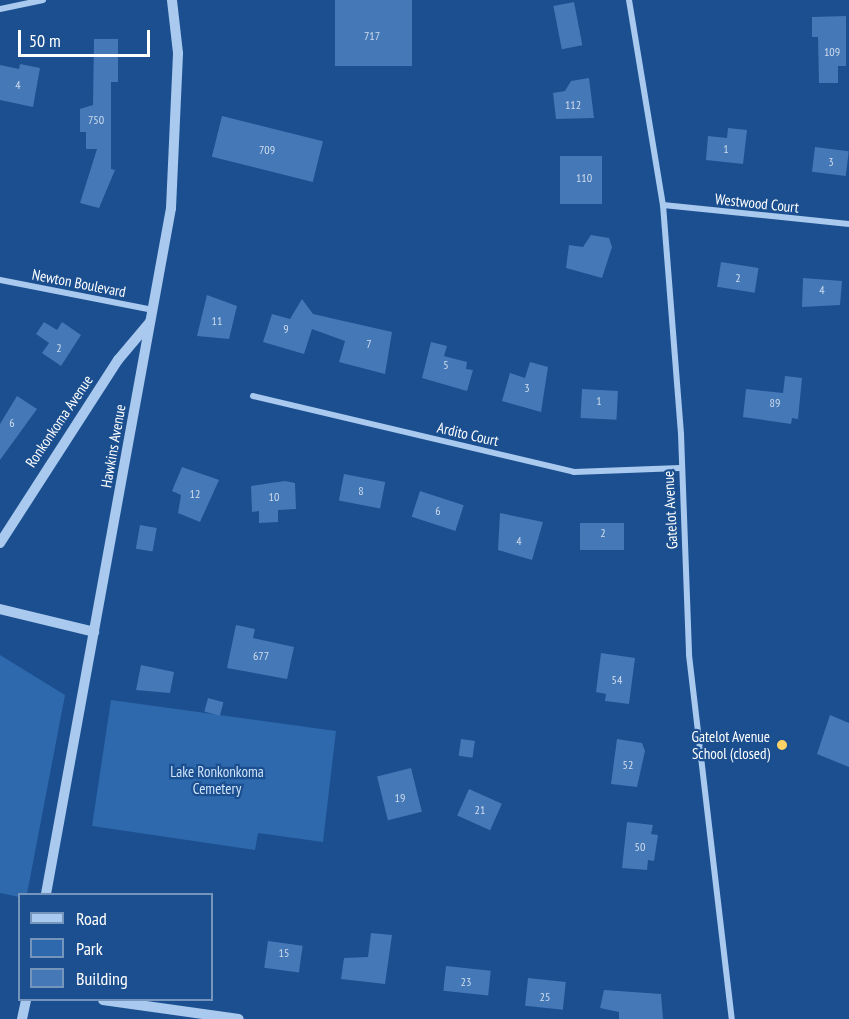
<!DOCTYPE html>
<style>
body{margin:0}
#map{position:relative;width:849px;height:1019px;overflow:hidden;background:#1b4f8f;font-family:"PT Sans Narrow",sans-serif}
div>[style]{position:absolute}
.green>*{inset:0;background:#2e69ad}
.building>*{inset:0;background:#4478b7;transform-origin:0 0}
.minor>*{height:6px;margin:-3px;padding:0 3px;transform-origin:3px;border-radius:3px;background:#a9c9ee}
.tertiary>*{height:10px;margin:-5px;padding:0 5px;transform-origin:5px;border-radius:5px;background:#a9c9ee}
.dots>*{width:16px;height:16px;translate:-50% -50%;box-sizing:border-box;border:3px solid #1b4f8f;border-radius:50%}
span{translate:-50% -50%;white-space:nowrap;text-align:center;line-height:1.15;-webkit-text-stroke:4.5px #1b4f8f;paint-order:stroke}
.number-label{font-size:12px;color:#d0dded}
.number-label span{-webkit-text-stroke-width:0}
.street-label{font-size:15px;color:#fff}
.poi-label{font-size:15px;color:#fff}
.right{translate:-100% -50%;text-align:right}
.park-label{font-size:15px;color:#cfe3fa}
.legend{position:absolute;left:18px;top:893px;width:195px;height:108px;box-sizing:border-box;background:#1b4f8f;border:2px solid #7695bc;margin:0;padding:8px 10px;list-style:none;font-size:18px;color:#fff}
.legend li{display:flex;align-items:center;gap:12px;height:30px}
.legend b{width:30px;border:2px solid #7695bc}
.scale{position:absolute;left:18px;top:30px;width:132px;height:27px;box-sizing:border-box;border:3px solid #fff;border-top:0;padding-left:8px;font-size:18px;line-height:21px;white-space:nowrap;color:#fff;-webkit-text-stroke:4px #1b4f8f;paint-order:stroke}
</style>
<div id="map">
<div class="green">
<i style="clip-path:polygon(0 655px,65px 695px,27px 894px,19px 897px,0 893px)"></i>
<i style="clip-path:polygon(111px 700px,336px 731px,323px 842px,258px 833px,255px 850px,92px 826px)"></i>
</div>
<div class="building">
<i style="left:335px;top:0;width:77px;height:66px"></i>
<i style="left:574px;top:2px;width:44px;height:21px;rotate:79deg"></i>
<i style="clip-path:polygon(846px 16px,846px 66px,838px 66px,838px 83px,819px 83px,818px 37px,812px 37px,812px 17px)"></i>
<i style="clip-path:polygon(94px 39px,118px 39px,118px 82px,111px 82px,111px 169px,115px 170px,99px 208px,80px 203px,97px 149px,86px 149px,86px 132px,80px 132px,80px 109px,93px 105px)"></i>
<i style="clip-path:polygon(20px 64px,40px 68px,33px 107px,0 100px,0 65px,19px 69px)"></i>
<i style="clip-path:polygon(589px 78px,594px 118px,556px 119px,553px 93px,565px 91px,571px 81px)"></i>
<i style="left:222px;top:116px;width:104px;height:42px;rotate:14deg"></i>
<i style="clip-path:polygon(728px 128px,747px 130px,743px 164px,706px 160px,708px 136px,727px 138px)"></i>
<i style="left:815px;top:147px;width:34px;height:25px;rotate:7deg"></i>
<i style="left:560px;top:156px;width:42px;height:48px"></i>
<i style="clip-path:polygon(591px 235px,609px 238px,612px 247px,602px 278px,566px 268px,569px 245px,583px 247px)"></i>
<i style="left:721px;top:262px;width:38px;height:25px;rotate:9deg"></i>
<i style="clip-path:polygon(803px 278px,842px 281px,840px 305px,802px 307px)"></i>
<i style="clip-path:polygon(207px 295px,237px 306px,229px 339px,197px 336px)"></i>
<i style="clip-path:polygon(302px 299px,313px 314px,392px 332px,385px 374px,339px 362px,345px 341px,312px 329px,304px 354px,263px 342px,272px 314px,290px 319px)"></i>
<i style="clip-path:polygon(44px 322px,57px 330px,62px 322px,81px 335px,61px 366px,42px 353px,49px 343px,36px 334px)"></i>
<i style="clip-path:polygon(431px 342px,447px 346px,444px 356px,467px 362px,466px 369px,473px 370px,467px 391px,422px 378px)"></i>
<i style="clip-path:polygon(530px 362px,548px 367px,541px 412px,502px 401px,510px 373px,525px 378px)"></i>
<i style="clip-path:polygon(785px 376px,802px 378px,798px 419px,792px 418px,791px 424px,743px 417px,746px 389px,783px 393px)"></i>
<i style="left:582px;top:389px;width:36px;height:29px;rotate:3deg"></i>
<i style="clip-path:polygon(17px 396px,37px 409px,0 460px,0 424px)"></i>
<i style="clip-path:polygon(182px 467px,219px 480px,200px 522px,178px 513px,181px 495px,172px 491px)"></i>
<i style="left:344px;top:474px;width:42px;height:27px;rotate:11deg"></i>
<i style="clip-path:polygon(285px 481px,295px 483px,296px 509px,278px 510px,278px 522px,259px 523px,259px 511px,252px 512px,251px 486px)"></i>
<i style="left:420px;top:491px;width:46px;height:27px;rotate:18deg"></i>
<i style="clip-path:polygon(500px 513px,543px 522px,532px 560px,498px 550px)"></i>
<i style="left:624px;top:523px;width:27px;height:44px;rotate:90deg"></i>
<i style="left:140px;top:525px;width:17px;height:24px;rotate:10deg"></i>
<i style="clip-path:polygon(236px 625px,255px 629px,253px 638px,294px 647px,287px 679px,227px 668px)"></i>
<i style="clip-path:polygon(601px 653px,635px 658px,629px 704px,605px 701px,606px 694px,596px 692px)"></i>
<i style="clip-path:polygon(141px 665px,174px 672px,170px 693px,136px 690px)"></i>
<i style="left:208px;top:698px;width:16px;height:14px;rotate:15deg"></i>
<i style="clip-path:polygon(830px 715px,849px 723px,849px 767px,817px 754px)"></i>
<i style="left:461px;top:739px;width:14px;height:17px;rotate:8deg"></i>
<i style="clip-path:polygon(617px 739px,642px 743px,645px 751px,637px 787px,611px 784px)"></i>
<i style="left:411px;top:768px;width:45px;height:35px;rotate:76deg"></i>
<i style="left:469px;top:789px;width:36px;height:29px;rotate:24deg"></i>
<i style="clip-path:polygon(627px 822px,653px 825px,651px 834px,658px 835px,654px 861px,648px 860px,647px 870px,622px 868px)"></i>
<i style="clip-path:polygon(371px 933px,392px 935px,385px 984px,341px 979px,344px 958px,368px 957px)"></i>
<i style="left:268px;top:941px;width:35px;height:27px;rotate:8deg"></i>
<i style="left:446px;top:966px;width:45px;height:25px;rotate:6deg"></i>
<i style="left:528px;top:978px;width:38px;height:28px;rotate:6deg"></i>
<i style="clip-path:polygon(604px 990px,661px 994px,663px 1019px,619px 1019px,619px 1012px,600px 1008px)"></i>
</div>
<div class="minor">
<i style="left:629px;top:0;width:208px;rotate:80.6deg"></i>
<i style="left:663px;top:205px;width:230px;rotate:85.5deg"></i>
<i style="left:681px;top:434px;width:221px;rotate:87.9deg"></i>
<i style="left:689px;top:655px;width:367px;rotate:83.3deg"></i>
<i style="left:0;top:9px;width:44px;rotate:-11.8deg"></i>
<i style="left:663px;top:205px;width:187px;rotate:5.8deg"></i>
<i style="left:0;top:280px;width:156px;rotate:11.1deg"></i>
<i style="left:253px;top:396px;width:330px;rotate:13.3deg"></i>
<i style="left:574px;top:472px;width:106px;rotate:-2.2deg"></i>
</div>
<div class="tertiary">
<i style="left:0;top:543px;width:218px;rotate:-57.2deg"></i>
<i style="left:118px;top:360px;width:50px;rotate:-49.9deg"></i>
<i style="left:0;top:609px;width:97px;rotate:13.7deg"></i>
<i style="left:46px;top:894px;width:697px;rotate:-79.67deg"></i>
<i style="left:171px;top:208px;width:155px;rotate:-87.4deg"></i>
<i style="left:178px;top:53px;width:53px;rotate:-96.5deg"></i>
<i style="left:103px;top:1000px;width:137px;rotate:8deg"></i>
<i style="left:22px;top:1019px;width:19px;rotate:-78deg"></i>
</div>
<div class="dots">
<i style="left:782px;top:745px;background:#ffd166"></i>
</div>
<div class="number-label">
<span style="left:372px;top:36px">717</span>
<span style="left:832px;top:52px">109</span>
<span style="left:18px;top:85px">4</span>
<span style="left:573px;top:105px">112</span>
<span style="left:96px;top:120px">750</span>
<span style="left:726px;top:149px">1</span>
<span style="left:267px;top:150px">709</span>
<span style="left:831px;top:162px">3</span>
<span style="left:584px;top:178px">110</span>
<span style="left:738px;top:278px">2</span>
<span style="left:822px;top:290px">4</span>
<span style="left:217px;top:321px">11</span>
<span style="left:286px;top:329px">9</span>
<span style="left:369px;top:344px">7</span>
<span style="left:59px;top:348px">2</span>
<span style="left:446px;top:365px">5</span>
<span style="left:527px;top:388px">3</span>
<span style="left:599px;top:401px">1</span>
<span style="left:775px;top:403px">89</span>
<span style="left:12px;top:423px">6</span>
<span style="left:361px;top:491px">8</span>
<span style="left:195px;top:494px">12</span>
<span style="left:274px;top:497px">10</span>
<span style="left:438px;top:511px">6</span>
<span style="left:603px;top:533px">2</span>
<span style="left:519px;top:541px">4</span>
<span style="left:261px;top:656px">677</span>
<span style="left:617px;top:680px">54</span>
<span style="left:628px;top:765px">52</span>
<span style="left:400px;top:798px">19</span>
<span style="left:480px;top:810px">21</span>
<span style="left:640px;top:847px">50</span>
<span style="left:284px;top:953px">15</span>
<span style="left:466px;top:982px">23</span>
<span style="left:545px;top:997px">25</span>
</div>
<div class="street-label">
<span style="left:757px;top:203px;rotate:6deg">Westwood Court</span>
<span style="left:79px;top:283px;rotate:11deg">Newton Boulevard</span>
<span style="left:59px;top:421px;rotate:-56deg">Ronkonkoma Avenue</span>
<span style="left:468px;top:434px;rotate:13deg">Ardito Court</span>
<span style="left:113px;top:446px;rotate:-80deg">Hawkins Avenue</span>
<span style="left:670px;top:510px;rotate:-93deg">Gatelot Avenue</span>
</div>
<div class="poi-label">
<span class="right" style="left:770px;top:745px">Gatelot Avenue<br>School (closed)</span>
</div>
<div class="park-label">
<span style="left:217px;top:780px">Lake Ronkonkoma<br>Cemetery</span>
</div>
<ul class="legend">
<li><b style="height:8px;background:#a9c9ee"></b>Road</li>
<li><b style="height:16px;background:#2e69ad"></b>Park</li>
<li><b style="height:16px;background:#4478b7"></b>Building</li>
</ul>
<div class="scale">50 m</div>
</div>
